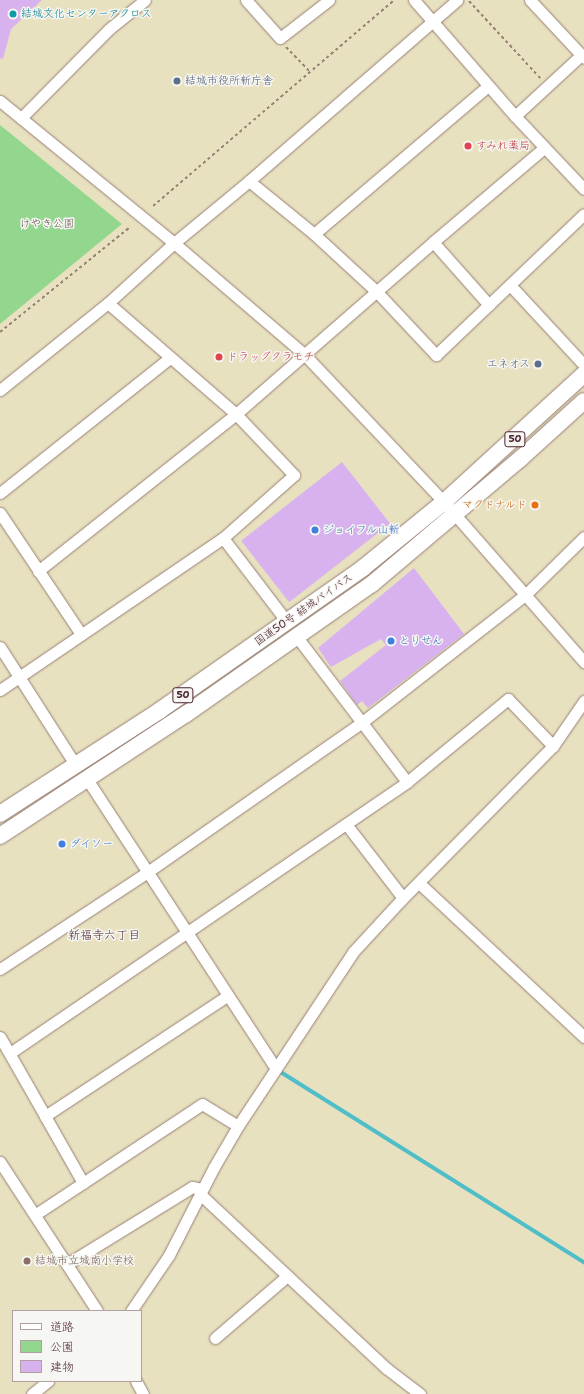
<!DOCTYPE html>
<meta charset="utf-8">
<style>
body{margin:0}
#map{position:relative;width:584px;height:1394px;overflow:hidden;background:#e8e1c0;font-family:"Shantell Sans","Klee One",sans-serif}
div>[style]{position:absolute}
.green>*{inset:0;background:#93d78f}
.stream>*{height:3.5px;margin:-1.75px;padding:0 1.75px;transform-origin:1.75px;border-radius:1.75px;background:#50bec8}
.building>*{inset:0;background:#d8b2ee;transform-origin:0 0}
.path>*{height:2px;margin-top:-1px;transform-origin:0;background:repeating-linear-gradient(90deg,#998076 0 3px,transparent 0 6px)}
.roads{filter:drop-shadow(0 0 1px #998076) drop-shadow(0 0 1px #998076)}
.minor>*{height:11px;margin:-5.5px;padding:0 5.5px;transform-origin:5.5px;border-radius:5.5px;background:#fff}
.highway>*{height:16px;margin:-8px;padding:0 8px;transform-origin:8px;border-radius:8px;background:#fff}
.dots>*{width:11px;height:11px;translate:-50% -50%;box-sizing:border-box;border:2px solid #f6f6f2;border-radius:50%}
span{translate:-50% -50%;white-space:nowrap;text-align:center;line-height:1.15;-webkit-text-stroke:3px #f6f6f2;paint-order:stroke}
.shield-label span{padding:1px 3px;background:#f6f6f2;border:1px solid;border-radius:3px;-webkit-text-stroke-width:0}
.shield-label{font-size:10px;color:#4a1f2b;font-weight:700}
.culture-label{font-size:11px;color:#0d838f}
.left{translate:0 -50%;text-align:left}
.service-label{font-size:11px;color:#4e5e75}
.right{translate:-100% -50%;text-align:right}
.health-label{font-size:11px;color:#be3a42}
.park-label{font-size:11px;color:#605649}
.food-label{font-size:11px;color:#c56008}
.shop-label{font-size:11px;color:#366cbe}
.street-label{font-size:11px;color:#4a1f2b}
.education-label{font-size:11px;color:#785e54}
.neighbourhood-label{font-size:12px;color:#4a1f2b}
.legend{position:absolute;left:12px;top:1310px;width:130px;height:72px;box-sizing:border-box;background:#f6f6f2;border:1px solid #b1a0a2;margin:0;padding:5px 7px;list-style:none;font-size:12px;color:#4a1f2b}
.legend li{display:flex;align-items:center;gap:8px;height:20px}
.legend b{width:20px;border:1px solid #b1a0a2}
</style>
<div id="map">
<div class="green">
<i style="clip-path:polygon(0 125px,122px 224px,0 324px)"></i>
</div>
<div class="stream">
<i style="left:281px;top:1072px;width:358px;rotate:32.1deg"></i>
</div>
<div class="building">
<i style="clip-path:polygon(0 0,42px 0,11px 29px,3px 59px,0 58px)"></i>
<i style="left:342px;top:462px;width:78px;height:128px;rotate:52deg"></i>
<i style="clip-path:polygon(414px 568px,464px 634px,368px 708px,362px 701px,357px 705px,340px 681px,386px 645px,381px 639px,331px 667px,318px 648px)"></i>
</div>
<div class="path">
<i style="left:469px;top:1px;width:105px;rotate:47.3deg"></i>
<i style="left:286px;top:47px;width:35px;rotate:46deg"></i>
<i style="left:153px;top:206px;width:317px;rotate:-40.5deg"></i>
<i style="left:0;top:332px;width:167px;rotate:-38.9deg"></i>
</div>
<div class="roads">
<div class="minor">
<i style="left:246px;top:0;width:51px;rotate:48.2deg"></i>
<i style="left:280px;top:38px;width:62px;rotate:-37.8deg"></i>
<i style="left:414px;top:0;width:154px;rotate:49deg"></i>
<i style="left:515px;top:116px;width:100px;rotate:46.6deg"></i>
<i style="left:530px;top:0;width:79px;rotate:47deg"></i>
<i style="left:0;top:101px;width:225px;rotate:39.2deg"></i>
<i style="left:174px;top:243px;width:171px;rotate:40.5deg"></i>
<i style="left:304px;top:354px;width:204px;rotate:46.6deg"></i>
<i style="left:444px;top:502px;width:213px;rotate:48.8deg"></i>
<i style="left:515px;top:116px;width:90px;rotate:-42.7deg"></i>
<i style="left:21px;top:118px;width:125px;rotate:-45.3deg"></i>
<i style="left:109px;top:29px;width:46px;rotate:-38.9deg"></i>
<i style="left:249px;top:181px;width:276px;rotate:-41deg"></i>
<i style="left:314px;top:234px;width:228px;rotate:-40.4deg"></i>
<i style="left:510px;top:285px;width:109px;rotate:47.2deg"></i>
<i style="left:489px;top:305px;width:84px;rotate:-131.6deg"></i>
<i style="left:433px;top:242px;width:145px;rotate:-40.3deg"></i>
<i style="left:0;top:390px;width:139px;rotate:-38.9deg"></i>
<i style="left:108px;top:303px;width:89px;rotate:-42.3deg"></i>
<i style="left:174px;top:243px;width:97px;rotate:-39.6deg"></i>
<i style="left:249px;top:181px;width:84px;rotate:39.2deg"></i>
<i style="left:314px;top:234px;width:84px;rotate:42.6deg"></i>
<i style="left:376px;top:291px;width:88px;rotate:46.8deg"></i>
<i style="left:436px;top:355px;width:204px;rotate:-43.6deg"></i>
<i style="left:0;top:493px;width:217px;rotate:-38.5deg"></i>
<i style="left:0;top:513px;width:146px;rotate:56.2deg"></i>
<i style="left:223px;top:538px;width:106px;rotate:52.7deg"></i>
<i style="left:38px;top:571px;width:253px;rotate:-38.4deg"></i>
<i style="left:236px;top:414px;width:262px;rotate:-41.1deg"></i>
<i style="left:297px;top:637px;width:182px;rotate:52.8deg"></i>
<i style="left:0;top:647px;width:141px;rotate:57.4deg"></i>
<i style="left:0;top:690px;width:270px;rotate:-34.3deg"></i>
<i style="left:223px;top:538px;width:95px;rotate:-41.6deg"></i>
<i style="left:294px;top:475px;width:84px;rotate:-133.6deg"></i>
<i style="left:236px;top:414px;width:169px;rotate:-139.1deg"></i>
<i style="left:87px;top:779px;width:346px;rotate:56.9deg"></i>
<i style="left:346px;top:824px;width:93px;rotate:52.4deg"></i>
<i style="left:419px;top:883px;width:226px;rotate:43deg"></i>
<i style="left:0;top:969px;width:175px;rotate:-33.3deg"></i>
<i style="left:146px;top:873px;width:262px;rotate:-34.9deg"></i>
<i style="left:361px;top:723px;width:208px;rotate:-38deg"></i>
<i style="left:525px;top:595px;width:83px;rotate:-44.5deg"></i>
<i style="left:0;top:1037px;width:91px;rotate:60.3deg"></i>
<i style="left:45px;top:1116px;width:218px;rotate:-33.4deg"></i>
<i style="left:10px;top:1053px;width:481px;rotate:-34.3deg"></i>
<i style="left:407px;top:782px;width:131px;rotate:-39.4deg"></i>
<i style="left:508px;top:699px;width:65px;rotate:46.2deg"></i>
<i style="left:45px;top:1116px;width:77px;rotate:60.4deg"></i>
<i style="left:0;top:1162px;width:178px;rotate:56.9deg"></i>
<i style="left:200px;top:1194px;width:255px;rotate:43.1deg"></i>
<i style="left:386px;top:1368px;width:43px;rotate:37.4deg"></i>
<i style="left:36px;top:1214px;width:199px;rotate:-33.5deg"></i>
<i style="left:202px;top:1104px;width:42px;rotate:31.4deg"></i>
<i style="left:67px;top:1264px;width:147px;rotate:-31.6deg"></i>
<i style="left:192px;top:1187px;width:10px;rotate:11deg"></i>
<i style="left:131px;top:1311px;width:68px;rotate:-55.8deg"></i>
<i style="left:169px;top:1255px;width:99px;rotate:-62.9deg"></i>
<i style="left:214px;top:1167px;width:48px;rotate:-59.7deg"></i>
<i style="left:238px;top:1126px;width:209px;rotate:-56.5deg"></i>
<i style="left:353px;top:952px;width:71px;rotate:-47.3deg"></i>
<i style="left:401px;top:900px;width:216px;rotate:-45.4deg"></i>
<i style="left:553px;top:746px;width:55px;rotate:-55.4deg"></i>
<i style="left:215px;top:1338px;width:95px;rotate:-40.7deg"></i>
<i style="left:136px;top:1381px;width:15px;rotate:62deg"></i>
<i style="left:32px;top:1394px;width:21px;rotate:-39deg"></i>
</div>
<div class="highway">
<i style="left:0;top:814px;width:189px;rotate:-32.9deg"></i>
<i style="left:159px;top:711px;width:249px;rotate:-35deg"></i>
<i style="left:363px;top:568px;width:104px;rotate:-39.2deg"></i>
<i style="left:444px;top:502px;width:190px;rotate:-42.4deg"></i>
<i style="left:0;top:836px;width:222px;rotate:-33.3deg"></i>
<i style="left:186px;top:714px;width:227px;rotate:-35deg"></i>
<i style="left:372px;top:584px;width:194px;rotate:-40.2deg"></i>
<i style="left:520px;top:459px;width:86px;rotate:-42.2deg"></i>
</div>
</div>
<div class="dots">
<i style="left:13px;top:14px;background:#0f9aa8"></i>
<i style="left:177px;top:81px;background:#5c6f8a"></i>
<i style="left:468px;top:146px;background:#e0444e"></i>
<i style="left:219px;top:357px;background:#e0444e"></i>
<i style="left:538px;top:364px;background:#5c6f8a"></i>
<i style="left:535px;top:505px;background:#e8710a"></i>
<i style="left:315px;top:530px;background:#3f7fe0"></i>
<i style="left:391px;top:641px;background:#3f7fe0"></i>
<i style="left:62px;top:844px;background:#3f7fe0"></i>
<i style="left:27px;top:1261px;background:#8d6e63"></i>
</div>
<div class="shield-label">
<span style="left:515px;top:439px">50</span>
<span style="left:183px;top:695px">50</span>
</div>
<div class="culture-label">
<span class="left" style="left:21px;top:14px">結城文化センターアクロス</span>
</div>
<div class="service-label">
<span class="left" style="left:185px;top:81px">結城市役所新庁舎</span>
<span class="right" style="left:530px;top:364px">エネオス</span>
</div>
<div class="health-label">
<span class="left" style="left:476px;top:146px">すみれ薬局</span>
<span class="left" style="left:227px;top:357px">ドラッグクラモチ</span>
</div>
<div class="park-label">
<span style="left:47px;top:224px">けやき公園</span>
</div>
<div class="food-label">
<span class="right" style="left:527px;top:505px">マクドナルド</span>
</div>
<div class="shop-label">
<span class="left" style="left:323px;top:530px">ジョイフル山新</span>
<span class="left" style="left:399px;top:641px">とりせん</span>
<span class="left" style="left:70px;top:844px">ダイソー</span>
</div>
<div class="street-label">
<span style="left:304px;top:610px;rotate:-35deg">国道50号 結城バイパス</span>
</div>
<div class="education-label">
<span class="left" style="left:35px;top:1261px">結城市立城南小学校</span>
</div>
<div class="neighbourhood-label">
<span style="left:104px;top:936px">新福寺六丁目</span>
</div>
<ul class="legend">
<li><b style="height:5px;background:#fff"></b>道路</li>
<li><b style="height:11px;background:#93d78f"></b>公園</li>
<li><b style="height:11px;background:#d8b2ee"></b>建物</li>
</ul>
</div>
